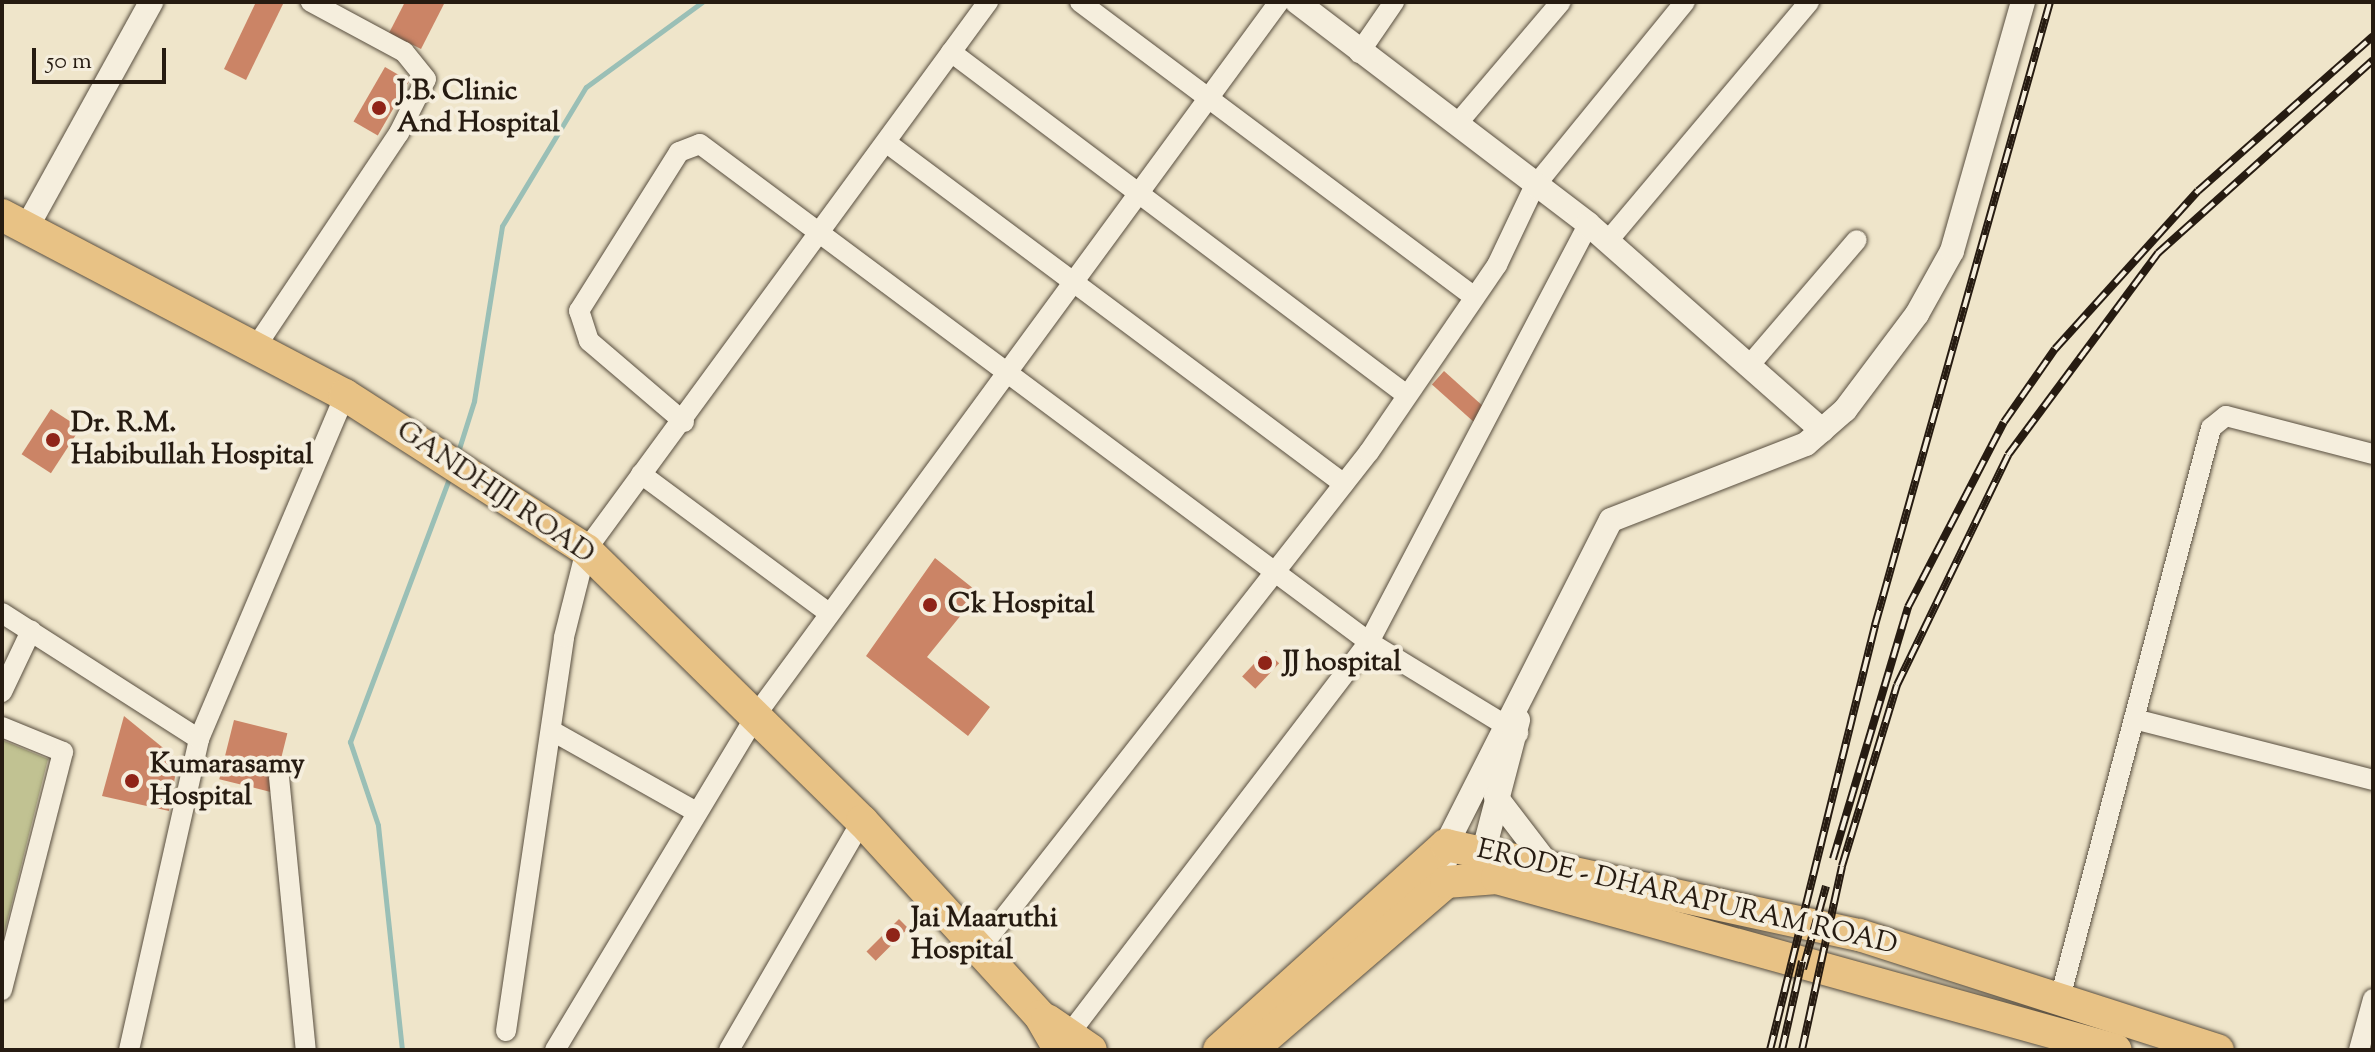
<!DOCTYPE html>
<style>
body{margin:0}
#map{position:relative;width:2375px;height:1052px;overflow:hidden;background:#efe5ca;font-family:"Sorts Mill Goudy",serif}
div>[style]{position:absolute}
.green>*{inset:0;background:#c1c292}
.stream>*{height:5px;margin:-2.5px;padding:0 2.5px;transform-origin:2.5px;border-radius:2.5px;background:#9abfb6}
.building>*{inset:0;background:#cb8466;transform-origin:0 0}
.roads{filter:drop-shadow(0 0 2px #584e3f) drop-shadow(0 0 2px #584e3f)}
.minor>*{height:20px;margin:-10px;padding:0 10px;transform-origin:10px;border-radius:10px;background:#f5eedd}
.tertiary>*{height:24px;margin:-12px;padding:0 12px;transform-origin:12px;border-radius:12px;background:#f5eedd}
.primary>*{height:32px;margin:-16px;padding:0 16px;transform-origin:16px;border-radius:16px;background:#e8c285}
.rail>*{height:8px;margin-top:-4px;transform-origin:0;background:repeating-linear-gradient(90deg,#f5eedd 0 15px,#261b11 0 30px);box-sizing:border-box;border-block:2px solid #261b11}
.dots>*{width:22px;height:22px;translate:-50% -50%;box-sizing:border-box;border:4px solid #f5eedd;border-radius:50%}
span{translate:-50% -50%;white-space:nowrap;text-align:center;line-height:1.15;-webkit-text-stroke:8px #f5eedd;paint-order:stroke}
.poi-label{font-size:28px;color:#261b11;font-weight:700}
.left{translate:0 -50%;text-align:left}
.street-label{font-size:28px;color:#261b11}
.frame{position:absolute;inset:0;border:4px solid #261b11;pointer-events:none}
.scale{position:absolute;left:32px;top:48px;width:134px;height:36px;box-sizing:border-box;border:4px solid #261b11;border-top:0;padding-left:10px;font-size:24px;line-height:28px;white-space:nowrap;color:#261b11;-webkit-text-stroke:6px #f5eedd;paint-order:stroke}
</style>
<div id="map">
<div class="green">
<i style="clip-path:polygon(2px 740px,48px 759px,2px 942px)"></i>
</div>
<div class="stream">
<i style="left:457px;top:455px;width:57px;rotate:-72.5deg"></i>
<i style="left:474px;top:401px;width:177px;rotate:-80.9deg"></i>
<i style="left:502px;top:226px;width:162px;rotate:-58.9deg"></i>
<i style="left:586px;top:87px;width:144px;rotate:-36.2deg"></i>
<i style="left:402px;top:1050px;width:226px;rotate:-96.1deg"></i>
<i style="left:378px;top:825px;width:88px;rotate:-108.6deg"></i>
<i style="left:350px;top:742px;width:284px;rotate:-69.4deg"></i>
</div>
<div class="building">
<i style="clip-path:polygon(256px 2px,284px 2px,246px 80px,224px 69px)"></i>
<i style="clip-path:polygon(405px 2px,445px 2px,421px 49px,389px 33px)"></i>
<i style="left:385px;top:67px;width:28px;height:63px;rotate:30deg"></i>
<i style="left:1444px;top:371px;width:59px;height:18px;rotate:42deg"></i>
<i style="left:51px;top:409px;width:35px;height:54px;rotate:33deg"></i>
<i style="clip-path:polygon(935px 558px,979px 593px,927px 657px,990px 707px,968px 736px,866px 656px)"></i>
<i style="left:1266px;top:651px;width:18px;height:35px;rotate:43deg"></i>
<i style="clip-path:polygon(124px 716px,178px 760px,169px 811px,102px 796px)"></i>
<i style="left:234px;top:720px;width:55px;height:61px;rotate:14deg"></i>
<i style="left:899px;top:919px;width:13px;height:46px;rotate:45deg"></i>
</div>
<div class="roads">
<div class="minor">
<i style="left:1080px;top:2px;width:491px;rotate:36.8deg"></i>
<i style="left:951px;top:52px;width:567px;rotate:36.97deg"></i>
<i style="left:1359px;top:53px;width:62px;rotate:-55.5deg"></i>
<i style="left:1457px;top:124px;width:160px;rotate:-49.6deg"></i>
<i style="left:887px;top:143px;width:570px;rotate:36.73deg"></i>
<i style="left:1607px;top:242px;width:314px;rotate:-49.9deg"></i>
<i style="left:253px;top:351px;width:262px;rotate:-56.2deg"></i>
<i style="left:399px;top:133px;width:60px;rotate:-63.4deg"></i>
<i style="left:426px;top:79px;width:35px;rotate:-129deg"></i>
<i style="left:404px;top:52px;width:106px;rotate:-151.7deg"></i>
<i style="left:1748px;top:367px;width:167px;rotate:-49.4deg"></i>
<i style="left:684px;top:422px;width:125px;rotate:-139.5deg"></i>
<i style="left:589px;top:341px;width:32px;rotate:-108deg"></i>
<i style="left:579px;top:311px;width:188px;rotate:-57.8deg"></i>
<i style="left:679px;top:152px;width:22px;rotate:-21deg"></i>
<i style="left:700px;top:144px;width:834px;rotate:36.66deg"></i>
<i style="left:1369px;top:642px;width:175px;rotate:31.4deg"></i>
<i style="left:641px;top:474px;width:234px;rotate:36.5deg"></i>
<i style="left:2px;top:613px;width:234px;rotate:32.6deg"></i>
<i style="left:2px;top:692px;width:68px;rotate:-64.6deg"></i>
<i style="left:2138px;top:720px;width:243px;rotate:14.3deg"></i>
<i style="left:2px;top:727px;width:66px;rotate:22.3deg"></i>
<i style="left:63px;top:752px;width:246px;rotate:104.4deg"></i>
<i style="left:554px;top:732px;width:159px;rotate:29.3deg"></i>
<i style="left:279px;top:777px;width:274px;rotate:84.4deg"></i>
<i style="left:981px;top:947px;width:629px;rotate:-51.91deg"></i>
<i style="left:1369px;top:452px;width:227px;rotate:-55.6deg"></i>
<i style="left:1497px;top:265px;width:86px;rotate:-64.6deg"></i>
<i style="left:1534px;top:187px;width:239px;rotate:-50.8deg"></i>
<i style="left:2060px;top:998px;width:590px;rotate:-75.16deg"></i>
<i style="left:2211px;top:428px;width:19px;rotate:-39deg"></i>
<i style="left:2226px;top:416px;width:152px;rotate:14.5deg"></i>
<i style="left:506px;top:1031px;width:398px;rotate:-81.6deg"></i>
<i style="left:564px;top:637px;width:90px;rotate:-75.8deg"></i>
<i style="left:586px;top:550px;width:680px;rotate:-53.74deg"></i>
<i style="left:1070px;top:1033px;width:492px;rotate:-52.6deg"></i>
<i style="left:1369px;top:642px;width:472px;rotate:-62.3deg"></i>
<i style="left:129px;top:1050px;width:319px;rotate:-77.3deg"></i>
<i style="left:199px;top:739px;width:374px;rotate:-67deg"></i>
<i style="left:555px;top:1050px;width:394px;rotate:-59deg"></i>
<i style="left:758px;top:712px;width:881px;rotate:-53.73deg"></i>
<i style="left:729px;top:1050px;width:265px;rotate:-59.9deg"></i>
<i style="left:2359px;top:1050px;width:53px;rotate:-74.6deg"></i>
</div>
<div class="tertiary">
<i style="left:1297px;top:2px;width:366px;rotate:37.3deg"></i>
<i style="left:1588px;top:224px;width:312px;rotate:41.4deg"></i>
<i style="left:27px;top:227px;width:257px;rotate:-61.1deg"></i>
<i style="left:1496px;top:797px;width:81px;rotate:52.6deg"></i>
<i style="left:1446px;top:859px;width:14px;rotate:-90deg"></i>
<i style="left:1446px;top:845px;width:364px;rotate:-63.1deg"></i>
<i style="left:1611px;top:520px;width:209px;rotate:-21.3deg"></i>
<i style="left:1806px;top:444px;width:52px;rotate:-41.1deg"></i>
<i style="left:1845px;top:410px;width:120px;rotate:-53.1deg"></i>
<i style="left:1917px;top:314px;width:72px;rotate:-60.9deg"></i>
<i style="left:1952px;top:251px;width:259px;rotate:-74.1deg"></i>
<i style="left:1479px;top:869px;width:154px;rotate:-75.3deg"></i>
</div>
<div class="primary">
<i style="left:2px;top:215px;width:387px;rotate:27.7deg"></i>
<i style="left:345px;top:395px;width:287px;rotate:32.7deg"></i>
<i style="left:586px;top:550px;width:387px;rotate:44.5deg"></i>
<i style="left:862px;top:821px;width:264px;rotate:47.6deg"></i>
<i style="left:1040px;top:1016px;width:39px;rotate:60deg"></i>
<i style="left:1047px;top:1020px;width:53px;rotate:34.3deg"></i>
<i style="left:1219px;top:1050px;width:306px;rotate:-42.1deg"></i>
<i style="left:1446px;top:845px;width:423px;rotate:12.3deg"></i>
<i style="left:1859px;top:935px;width:377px;rotate:17.8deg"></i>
<i style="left:1251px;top:1050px;width:257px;rotate:-40.7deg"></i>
<i style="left:1446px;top:882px;width:51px;rotate:-4.5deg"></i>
<i style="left:1497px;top:878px;width:642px;rotate:15.53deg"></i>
</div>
</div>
<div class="rail">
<i style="left:1833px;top:859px;width:263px;rotate:-73.4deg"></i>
<i style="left:1908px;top:607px;width:208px;rotate:-62.6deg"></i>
<i style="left:2004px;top:422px;width:89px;rotate:-55.1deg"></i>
<i style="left:2055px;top:349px;width:213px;rotate:-47.9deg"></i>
<i style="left:2198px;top:191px;width:234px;rotate:-41.5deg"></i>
<i style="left:1803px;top:969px;width:86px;rotate:-74.5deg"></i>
<i style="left:1770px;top:1050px;width:438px;rotate:-76.1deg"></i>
<i style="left:1875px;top:625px;width:647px;rotate:-74.31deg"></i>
<i style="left:1782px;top:1050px;width:91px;rotate:-77.3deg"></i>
<i style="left:1802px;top:1050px;width:188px;rotate:-77.7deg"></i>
<i style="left:1842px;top:866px;width:189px;rotate:-73.1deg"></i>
<i style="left:1897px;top:685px;width:255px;rotate:-64.2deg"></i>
<i style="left:2008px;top:455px;width:252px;rotate:-53.4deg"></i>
<i style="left:2158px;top:253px;width:289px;rotate:-41.9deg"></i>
</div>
<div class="dots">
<i style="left:379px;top:108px;background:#8f2418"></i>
<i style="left:53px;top:440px;background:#8f2418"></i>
<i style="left:930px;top:605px;background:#8f2418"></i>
<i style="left:1265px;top:663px;background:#8f2418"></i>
<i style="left:132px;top:781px;background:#8f2418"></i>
<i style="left:893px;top:935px;background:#8f2418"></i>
</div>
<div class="poi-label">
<span class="left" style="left:397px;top:108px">J.B. Clinic<br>And Hospital</span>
<span class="left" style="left:71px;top:440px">Dr. R.M.<br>Habibullah Hospital</span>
<span class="left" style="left:948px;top:605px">Ck Hospital</span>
<span class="left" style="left:1283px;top:663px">JJ hospital</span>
<span class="left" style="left:150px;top:781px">Kumarasamy<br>Hospital</span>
<span class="left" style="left:911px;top:935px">Jai Maaruthi<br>Hospital</span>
</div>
<div class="street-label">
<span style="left:495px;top:493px;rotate:34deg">GANDHIJI ROAD</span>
<span style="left:1687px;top:898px;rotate:13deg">ERODE - DHARAPURAM ROAD</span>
</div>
<div class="frame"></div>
<div class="scale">50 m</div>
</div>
